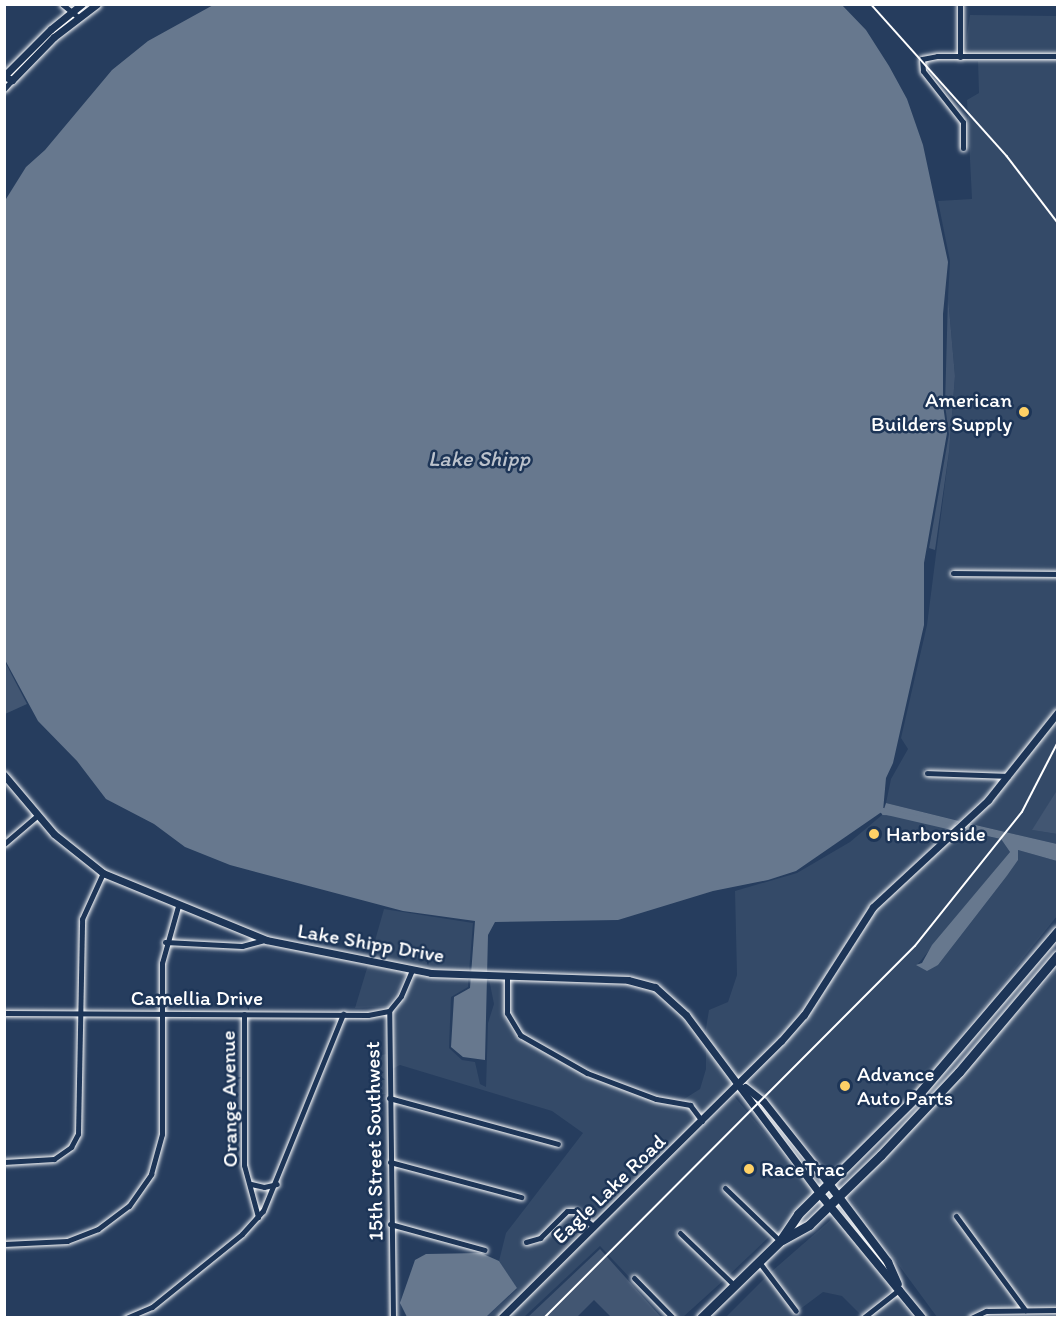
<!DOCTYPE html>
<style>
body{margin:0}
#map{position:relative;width:1062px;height:1322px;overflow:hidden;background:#263d5e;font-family:Itim,sans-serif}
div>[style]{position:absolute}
.built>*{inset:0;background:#344a68}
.green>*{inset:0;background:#425672}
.water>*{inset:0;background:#67788e}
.canal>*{height:6px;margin:-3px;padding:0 3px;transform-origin:3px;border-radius:3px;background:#67788e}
.roads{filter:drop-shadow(0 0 2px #fff) drop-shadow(0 0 2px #fff)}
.minor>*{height:5px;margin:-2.5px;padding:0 2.5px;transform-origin:2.5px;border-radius:2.5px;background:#1d3557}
.tertiary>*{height:7px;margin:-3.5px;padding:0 3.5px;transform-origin:3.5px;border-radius:3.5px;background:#1d3557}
.secondary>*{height:8px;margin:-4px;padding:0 4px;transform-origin:4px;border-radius:4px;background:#1d3557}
.trunk>*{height:9px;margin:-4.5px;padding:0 4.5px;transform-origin:4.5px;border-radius:4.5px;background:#1d3557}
.rail>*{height:1.5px;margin:-0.75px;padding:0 0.75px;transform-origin:0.75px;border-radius:0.75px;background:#fff}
.dots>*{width:16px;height:16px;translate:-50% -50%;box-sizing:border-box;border:3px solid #1d3557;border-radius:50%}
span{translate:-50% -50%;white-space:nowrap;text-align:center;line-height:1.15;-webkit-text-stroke:5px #1d3557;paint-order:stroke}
.poi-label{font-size:21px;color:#fff}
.right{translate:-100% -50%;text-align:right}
.left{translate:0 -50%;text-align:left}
.street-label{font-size:21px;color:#fff}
.water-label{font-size:22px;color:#bbc2cc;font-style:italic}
.frame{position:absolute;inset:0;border:6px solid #fff;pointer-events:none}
</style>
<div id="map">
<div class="built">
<i style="clip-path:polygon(970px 15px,1057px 16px,1057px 53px,970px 54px,965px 49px)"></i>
<i style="clip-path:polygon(1057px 60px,1057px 571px,950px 569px,950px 576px,1057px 578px,1057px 706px,1008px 772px,924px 769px,924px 776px,1003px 779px,959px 821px,886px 803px,891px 779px,908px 749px,901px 738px,927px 625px,949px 452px,955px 376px,948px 297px,950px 261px,938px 201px,972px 199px,967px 100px,979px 93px,978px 61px)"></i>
<i style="clip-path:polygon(1057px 718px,1057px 790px,1033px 830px,1057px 834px,1057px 844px,967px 823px,1012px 779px)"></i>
<i style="clip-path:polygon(882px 815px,904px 816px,951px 828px,871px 905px,802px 1013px,741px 1080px,705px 1034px,709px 1010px,728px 1002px,737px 975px,735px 891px,797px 873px,850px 842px)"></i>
<i style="clip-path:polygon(959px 830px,1001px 839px,1010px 852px,918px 964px,924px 969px,938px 965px,1006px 877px,1018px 850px,1057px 861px,1057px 916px,915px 1093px,833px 1176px,749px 1081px,806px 1017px,875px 909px)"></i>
<i style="clip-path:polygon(384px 909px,473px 923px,469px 972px,431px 970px,370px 958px)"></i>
<i style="clip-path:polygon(368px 965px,407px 973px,388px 1007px,355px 1008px)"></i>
<i style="clip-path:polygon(1057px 970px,1057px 1306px,1027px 1307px,956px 1212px,952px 1216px,1019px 1307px,981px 1309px,966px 1317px,937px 1317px,848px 1196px)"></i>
<i style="clip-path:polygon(413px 974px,468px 979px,468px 987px,451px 997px,449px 1048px,462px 1060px,475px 1062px,480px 1084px,486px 1087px,488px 1023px,494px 1004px,489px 979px,504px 980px,505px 1019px,518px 1038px,586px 1076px,655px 1102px,689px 1108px,699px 1122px,593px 1222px,576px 1208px,567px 1207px,539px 1235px,530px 1240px,525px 1238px,522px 1243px,534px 1246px,570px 1213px,589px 1226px,496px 1317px,486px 1317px,517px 1289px,499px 1261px,506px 1233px,583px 1133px,552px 1111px,400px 1065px,392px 1069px,393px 1012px)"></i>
<i style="clip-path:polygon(706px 1045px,737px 1084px,703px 1117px,692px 1103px,681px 1101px,700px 1089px,706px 1069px)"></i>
<i style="clip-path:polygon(386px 1054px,386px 1094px,369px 1094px,374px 1057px)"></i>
<i style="clip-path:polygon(734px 1096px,815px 1193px,793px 1215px,775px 1232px,725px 1183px,721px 1188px,770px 1236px,728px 1276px,680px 1228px,676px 1233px,724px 1280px,683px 1317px,677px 1317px,634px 1274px,630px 1278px,600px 1246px,524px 1317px,505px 1318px)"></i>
<i style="clip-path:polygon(834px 1217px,892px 1290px,861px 1315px,842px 1296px,823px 1292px,799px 1310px,771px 1272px)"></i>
<i style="clip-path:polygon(767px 1276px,795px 1314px,792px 1318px,725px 1318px)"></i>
<i style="clip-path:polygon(896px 1296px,913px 1317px,868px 1317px)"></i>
</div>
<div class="green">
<i style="clip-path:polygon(948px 297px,955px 376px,949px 452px,935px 550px,929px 548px,949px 434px,945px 405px)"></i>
<i style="clip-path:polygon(4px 660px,27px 704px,5px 714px,4px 714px)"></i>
<i style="clip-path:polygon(1057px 790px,1057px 834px,1032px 830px)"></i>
<i style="clip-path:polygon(600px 1249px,661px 1317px,611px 1317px,594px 1300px,577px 1317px,528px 1317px)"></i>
</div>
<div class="water">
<i style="clip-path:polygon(215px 4px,841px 4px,866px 30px,889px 66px,907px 99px,923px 145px,948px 262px,943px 314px,943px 405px,947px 433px,924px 563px,924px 625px,893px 763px,886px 778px,883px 811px,796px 871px,768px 880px,713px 891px,618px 920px,495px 922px,488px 935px,485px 1060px,463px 1057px,451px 1047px,454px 997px,470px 988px,475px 921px,403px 911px,230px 865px,185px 847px,154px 824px,106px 799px,77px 761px,38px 721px,5px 660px,6px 199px,26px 167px,45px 150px,112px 70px,148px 41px)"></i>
<i style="clip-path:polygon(886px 803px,959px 821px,951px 828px,904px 816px,882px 815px)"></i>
<i style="clip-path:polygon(967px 823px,1057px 844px,1057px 861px,1018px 850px,1018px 860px,1006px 877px,938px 965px,927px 971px,916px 965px,922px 963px,932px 945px,1010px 852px,1001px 839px,959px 830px)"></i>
<i style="clip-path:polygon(481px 1253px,499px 1261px,517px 1288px,486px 1317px,407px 1317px,400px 1303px,415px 1260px,426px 1254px)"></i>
</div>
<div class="canal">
<i style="left:883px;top:811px;width:80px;rotate:13deg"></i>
</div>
<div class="roads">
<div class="minor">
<i style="left:62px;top:4px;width:21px;rotate:39deg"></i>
<i style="left:960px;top:57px;width:53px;rotate:-90deg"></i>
<i style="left:4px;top:89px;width:12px;rotate:-48deg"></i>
<i style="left:963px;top:148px;width:26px;rotate:-90deg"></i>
<i style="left:963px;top:122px;width:65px;rotate:-128.1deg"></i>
<i style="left:923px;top:71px;width:12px;rotate:-95deg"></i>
<i style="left:922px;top:59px;width:15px;rotate:-11deg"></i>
<i style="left:937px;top:56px;width:121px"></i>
<i style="left:953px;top:573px;width:105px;rotate:0.5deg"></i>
<i style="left:927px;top:773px;width:81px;rotate:2.1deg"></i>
<i style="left:4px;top:844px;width:45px;rotate:-40.5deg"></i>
<i style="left:165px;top:942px;width:77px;rotate:3deg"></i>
<i style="left:242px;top:946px;width:24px;rotate:-15deg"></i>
<i style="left:507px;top:977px;width:36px;rotate:90deg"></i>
<i style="left:507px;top:1013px;width:26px;rotate:59deg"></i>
<i style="left:520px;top:1035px;width:77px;rotate:29.6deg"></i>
<i style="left:587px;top:1073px;width:74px;rotate:20.6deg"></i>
<i style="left:656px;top:1099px;width:35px;rotate:10deg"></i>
<i style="left:690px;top:1105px;width:20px;rotate:53deg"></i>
<i style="left:4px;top:1013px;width:364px;rotate:0.3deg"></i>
<i style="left:368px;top:1015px;width:21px;rotate:-11deg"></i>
<i style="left:244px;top:1014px;width:151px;rotate:90deg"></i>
<i style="left:244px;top:1165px;width:54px;rotate:74.9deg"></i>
<i style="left:389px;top:1098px;width:175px;rotate:15.2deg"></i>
<i style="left:4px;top:1162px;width:50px;rotate:-3.4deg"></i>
<i style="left:54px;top:1159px;width:21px;rotate:-35deg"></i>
<i style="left:71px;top:1147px;width:15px;rotate:-62deg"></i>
<i style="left:78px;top:1134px;width:215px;rotate:-88.9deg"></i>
<i style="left:82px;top:919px;width:51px;rotate:-65.5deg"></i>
<i style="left:390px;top:1162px;width:136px;rotate:15deg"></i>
<i style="left:251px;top:1184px;width:13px;rotate:13deg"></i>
<i style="left:264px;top:1187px;width:13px;rotate:-13deg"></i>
<i style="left:725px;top:1188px;width:76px;rotate:43.9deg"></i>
<i style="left:956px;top:1216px;width:117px;rotate:53.7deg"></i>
<i style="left:390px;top:1224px;width:98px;rotate:15.3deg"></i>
<i style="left:680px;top:1233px;width:76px;rotate:43.9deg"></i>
<i style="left:526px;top:1242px;width:15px;rotate:-16deg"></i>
<i style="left:540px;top:1238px;width:38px;rotate:-45deg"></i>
<i style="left:567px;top:1211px;width:8px"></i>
<i style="left:575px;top:1211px;width:23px;rotate:40deg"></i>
<i style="left:4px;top:1244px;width:63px;rotate:-2.7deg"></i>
<i style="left:67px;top:1241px;width:33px;rotate:-21deg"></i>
<i style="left:98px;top:1229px;width:39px;rotate:-37deg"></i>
<i style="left:129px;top:1206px;width:39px;rotate:-55deg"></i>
<i style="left:151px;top:1174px;width:41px;rotate:-74.6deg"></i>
<i style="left:162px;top:1134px;width:171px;rotate:-90deg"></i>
<i style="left:162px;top:963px;width:59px;rotate:-74.3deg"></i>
<i style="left:759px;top:1262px;width:61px;rotate:52.9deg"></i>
<i style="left:634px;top:1278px;width:56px;rotate:45.7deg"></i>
<i style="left:126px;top:1318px;width:28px;rotate:-23deg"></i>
<i style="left:152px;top:1307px;width:116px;rotate:-39deg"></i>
<i style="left:242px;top:1234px;width:31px;rotate:-48deg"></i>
<i style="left:263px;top:1211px;width:213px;rotate:-67.9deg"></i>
<i style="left:393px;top:1318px;width:307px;rotate:-90.7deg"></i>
<i style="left:389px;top:1011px;width:19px;rotate:-51deg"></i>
<i style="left:401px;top:996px;width:28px;rotate:-67deg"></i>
<i style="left:863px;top:1318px;width:47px;rotate:-38.1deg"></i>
<i style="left:971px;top:1318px;width:17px;rotate:-25deg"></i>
<i style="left:986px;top:1311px;width:72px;rotate:-0.8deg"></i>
</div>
<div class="tertiary">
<i style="left:4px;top:76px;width:9px;rotate:27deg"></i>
<i style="left:12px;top:80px;width:60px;rotate:-45.7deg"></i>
<i style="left:54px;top:37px;width:54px;rotate:-37.5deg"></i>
<i style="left:4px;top:76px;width:66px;rotate:-45deg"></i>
<i style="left:51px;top:29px;width:40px;rotate:-39deg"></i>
<i style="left:4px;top:775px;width:77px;rotate:49.7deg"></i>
<i style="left:54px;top:834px;width:63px;rotate:38.5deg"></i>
<i style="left:103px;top:873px;width:176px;rotate:22.3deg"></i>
<i style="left:266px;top:940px;width:168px;rotate:11.3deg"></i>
<i style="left:431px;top:973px;width:197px;rotate:2deg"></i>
<i style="left:628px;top:980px;width:28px;rotate:15deg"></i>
<i style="left:655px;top:987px;width:42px;rotate:42.1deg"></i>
<i style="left:686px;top:1015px;width:224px;rotate:53.2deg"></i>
<i style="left:745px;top:1087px;width:23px;rotate:38deg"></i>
<i style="left:763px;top:1101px;width:106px;rotate:51.5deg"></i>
<i style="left:501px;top:1318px;width:394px;rotate:-44.7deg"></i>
<i style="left:781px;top:1041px;width:35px;rotate:-49deg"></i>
<i style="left:804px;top:1015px;width:128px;rotate:-57.4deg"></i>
<i style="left:873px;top:907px;width:157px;rotate:-42.9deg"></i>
<i style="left:988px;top:800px;width:112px;rotate:-51.5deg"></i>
</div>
<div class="secondary">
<i style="left:829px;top:1184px;width:98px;rotate:52.9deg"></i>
<i style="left:888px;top:1262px;width:24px;rotate:66deg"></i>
<i style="left:820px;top:1194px;width:161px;rotate:50.6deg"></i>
</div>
<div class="trunk">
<i style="left:782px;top:1240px;width:31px;rotate:-29deg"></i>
<i style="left:809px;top:1225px;width:100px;rotate:-44.2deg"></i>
<i style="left:881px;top:1155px;width:114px;rotate:-46.8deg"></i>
<i style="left:959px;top:1072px;width:153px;rotate:-49.8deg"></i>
<i style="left:701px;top:1318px;width:110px;rotate:-44.3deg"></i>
<i style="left:780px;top:1241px;width:32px;rotate:-56deg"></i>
<i style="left:798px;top:1214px;width:168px;rotate:-44.8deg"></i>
<i style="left:917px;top:1096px;width:217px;rotate:-49.5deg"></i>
</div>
</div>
<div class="rail">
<i style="left:871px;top:4px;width:204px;rotate:48.2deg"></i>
<i style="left:1007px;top:156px;width:84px;rotate:52.7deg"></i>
<i style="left:544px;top:1318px;width:525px;rotate:-45.08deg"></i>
<i style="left:915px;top:946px;width:171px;rotate:-51.4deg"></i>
<i style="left:1022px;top:812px;width:79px;rotate:-62.8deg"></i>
</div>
<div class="dots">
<i style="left:1024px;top:412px;background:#ffd166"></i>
<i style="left:874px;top:834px;background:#ffd166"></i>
<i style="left:845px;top:1086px;background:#ffd166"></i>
<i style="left:749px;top:1169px;background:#ffd166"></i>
</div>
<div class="poi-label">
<span class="right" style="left:1012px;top:412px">American<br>Builders Supply</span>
<span class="left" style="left:886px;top:834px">Harborside</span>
<span class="left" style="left:857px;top:1086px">Advance<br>Auto Parts</span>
<span class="left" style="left:761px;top:1169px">RaceTrac</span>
</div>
<div class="street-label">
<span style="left:371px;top:943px;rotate:10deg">Lake Shipp Drive</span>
<span style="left:197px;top:998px">Camellia Drive</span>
<span style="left:229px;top:1099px;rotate:-91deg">Orange Avenue</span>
<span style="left:374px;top:1141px;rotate:-91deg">15th Street Southwest</span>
<span style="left:609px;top:1189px;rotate:-44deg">Eagle Lake Road</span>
</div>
<div class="water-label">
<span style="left:479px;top:459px">Lake Shipp</span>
</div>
<div class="frame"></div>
</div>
